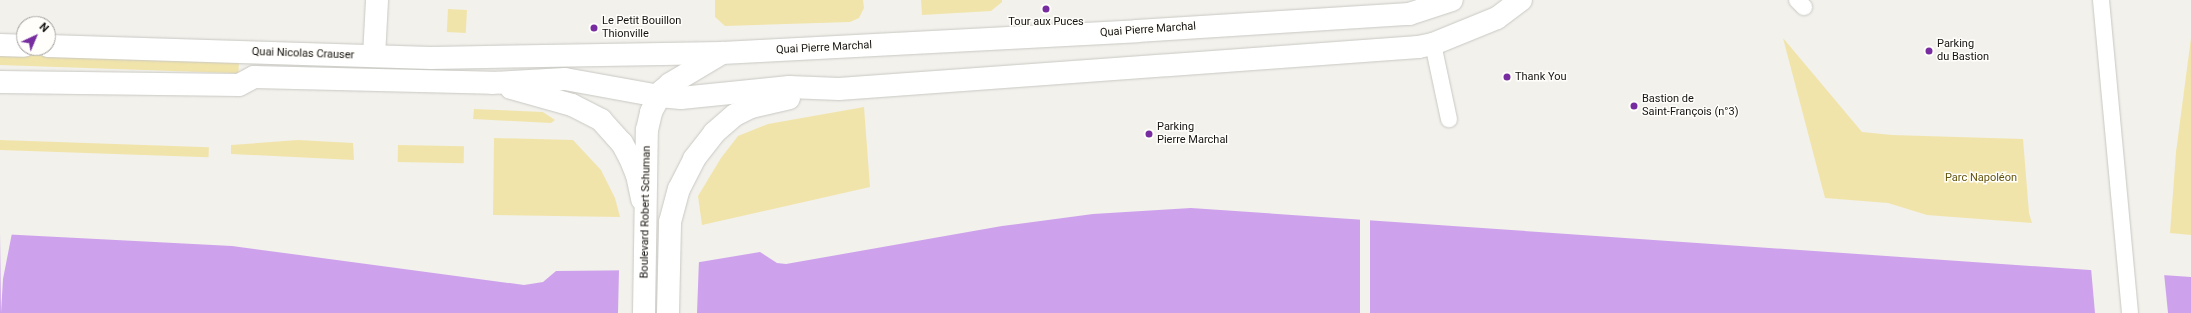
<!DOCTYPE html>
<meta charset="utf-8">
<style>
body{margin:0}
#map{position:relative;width:2191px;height:313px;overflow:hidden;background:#f2f1ec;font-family:Roboto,sans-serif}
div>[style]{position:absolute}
.green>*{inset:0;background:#f1e4aa;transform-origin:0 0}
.water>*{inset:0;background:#cea1ed}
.pier>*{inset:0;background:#f2f1ec;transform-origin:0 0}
.roads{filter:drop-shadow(0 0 1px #c9c8c3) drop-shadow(0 0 1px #c9c8c3)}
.lane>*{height:16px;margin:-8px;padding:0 8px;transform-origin:8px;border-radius:8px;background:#fff}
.street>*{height:22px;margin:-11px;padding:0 11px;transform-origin:11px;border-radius:11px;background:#fff}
.secondary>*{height:22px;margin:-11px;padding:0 11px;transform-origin:11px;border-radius:11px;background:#fff}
.primary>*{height:22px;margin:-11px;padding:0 11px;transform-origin:11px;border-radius:11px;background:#fff}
.dots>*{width:11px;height:11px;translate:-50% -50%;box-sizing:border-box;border:2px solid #fffefb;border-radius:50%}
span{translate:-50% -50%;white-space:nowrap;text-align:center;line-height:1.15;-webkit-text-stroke:3px #fffefb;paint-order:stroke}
.poi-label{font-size:11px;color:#151412}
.left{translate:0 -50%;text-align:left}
.street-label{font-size:11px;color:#151412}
.park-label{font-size:11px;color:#63540d}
.north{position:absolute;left:16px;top:16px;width:40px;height:40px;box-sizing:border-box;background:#fffefb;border:1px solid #a1a09e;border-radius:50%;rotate:44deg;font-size:11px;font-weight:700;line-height:16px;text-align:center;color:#151412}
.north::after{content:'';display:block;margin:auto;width:14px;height:18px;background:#772d9f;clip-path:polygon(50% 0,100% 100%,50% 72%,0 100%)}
</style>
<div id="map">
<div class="green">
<i style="clip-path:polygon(715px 0,863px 0,864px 8px,859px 18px,850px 22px,725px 26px,715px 17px)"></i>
<i style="clip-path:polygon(921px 0,1002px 0,1002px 2px,991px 11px,922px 15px)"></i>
<i style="left:448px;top:9px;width:19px;height:23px;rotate:3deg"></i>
<i style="clip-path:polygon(1783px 38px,1862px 132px,1892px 135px,2023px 139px,2029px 213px,2032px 223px,1927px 215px,1888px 203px,1825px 198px)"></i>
<i style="clip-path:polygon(2191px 38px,2191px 235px,2170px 233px,2176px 152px)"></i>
<i style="left:0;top:54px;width:239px;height:11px;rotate:2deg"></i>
<i style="clip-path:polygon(864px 107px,870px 187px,702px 225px,698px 196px,721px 158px,738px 136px,768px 124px)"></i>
<i style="clip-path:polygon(474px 109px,543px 112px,555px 120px,551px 123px,473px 119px)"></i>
<i style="clip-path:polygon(494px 138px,573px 140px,601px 170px,615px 198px,620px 217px,493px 215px)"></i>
<i style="left:0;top:140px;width:209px;height:10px;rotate:2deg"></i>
<i style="clip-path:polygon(298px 140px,353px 143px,354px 160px,231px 154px,231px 145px)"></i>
<i style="left:398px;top:145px;width:66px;height:17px;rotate:1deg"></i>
</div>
<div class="water">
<i style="clip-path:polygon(1191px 208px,2191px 277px,2191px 313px,0 313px,0 234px,232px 246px,524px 285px,543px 282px,556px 271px,652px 270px,760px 252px,777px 263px,786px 264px,1002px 226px,1093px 214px)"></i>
</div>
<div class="pier">
<i style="left:1360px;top:217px;width:10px;height:96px"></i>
<i style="clip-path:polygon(0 232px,12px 233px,3px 279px,1px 313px)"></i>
<i style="clip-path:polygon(699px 260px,697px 313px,618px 313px,619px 269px,652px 268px)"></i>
<i style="clip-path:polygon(2091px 268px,2164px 273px,2168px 313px,2095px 313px)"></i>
</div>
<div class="roads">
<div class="lane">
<i style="left:1797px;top:0;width:10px;rotate:45deg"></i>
<i style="left:2101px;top:0;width:314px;rotate:84.7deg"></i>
<i style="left:1433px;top:44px;width:77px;rotate:78deg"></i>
</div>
<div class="street">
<i style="left:374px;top:56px;width:56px;rotate:-86.9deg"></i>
</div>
<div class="secondary">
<i style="left:0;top:45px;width:24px;rotate:2deg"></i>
<i style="left:48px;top:46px;width:383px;rotate:1.8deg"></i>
<i style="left:431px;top:58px;width:291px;rotate:-1deg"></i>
<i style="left:0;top:82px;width:239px;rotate:0.7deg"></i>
<i style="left:239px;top:85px;width:17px;rotate:-28deg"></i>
<i style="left:254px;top:77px;width:238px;rotate:1.4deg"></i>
<i style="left:492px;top:83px;width:73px;rotate:-3.1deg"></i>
<i style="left:565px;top:79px;width:96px;rotate:10.3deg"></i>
<i style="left:511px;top:88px;width:63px;rotate:15.6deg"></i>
<i style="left:572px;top:105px;width:33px;rotate:27deg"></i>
<i style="left:601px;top:120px;width:31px;rotate:48deg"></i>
<i style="left:622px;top:143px;width:17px;rotate:62deg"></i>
<i style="left:630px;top:158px;width:18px;rotate:68deg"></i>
<i style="left:637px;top:175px;width:25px;rotate:78deg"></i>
</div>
<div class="primary">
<i style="left:659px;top:96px;width:22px;rotate:5deg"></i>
<i style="left:681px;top:98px;width:109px;rotate:-5.8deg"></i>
<i style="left:789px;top:87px;width:50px;rotate:2.3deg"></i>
<i style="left:839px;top:89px;width:581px;rotate:-4.15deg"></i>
<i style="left:1418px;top:47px;width:15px;rotate:-11deg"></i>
<i style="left:1433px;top:44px;width:69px;rotate:-22.1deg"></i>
<i style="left:1497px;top:18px;width:30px;rotate:-37deg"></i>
<i style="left:644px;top:313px;width:183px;rotate:-89.1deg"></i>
<i style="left:647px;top:130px;width:18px;rotate:-77deg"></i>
<i style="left:651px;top:112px;width:24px;rotate:-62deg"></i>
<i style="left:662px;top:91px;width:11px;rotate:-41deg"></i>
<i style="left:670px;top:84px;width:61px;rotate:-30.8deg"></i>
<i style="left:722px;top:53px;width:416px;rotate:-3deg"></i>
<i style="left:1137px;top:31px;width:273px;rotate:-3.6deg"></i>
<i style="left:1409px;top:14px;width:45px;rotate:-18deg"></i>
<i style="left:668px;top:313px;width:91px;rotate:-88.7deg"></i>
<i style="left:670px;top:222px;width:34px;rotate:-75deg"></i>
<i style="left:679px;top:189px;width:34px;rotate:-63deg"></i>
<i style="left:694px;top:159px;width:33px;rotate:-52deg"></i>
<i style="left:714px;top:133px;width:28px;rotate:-41deg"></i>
<i style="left:735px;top:115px;width:18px;rotate:-27deg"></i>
<i style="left:751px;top:107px;width:39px;rotate:-13deg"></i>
</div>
</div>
<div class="dots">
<i style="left:1046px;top:9px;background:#772d9f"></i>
<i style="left:594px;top:28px;background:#772d9f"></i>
<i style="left:1929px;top:51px;background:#772d9f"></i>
<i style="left:1507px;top:77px;background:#772d9f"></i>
<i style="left:1634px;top:106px;background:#772d9f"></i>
<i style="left:1149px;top:134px;background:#772d9f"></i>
</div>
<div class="poi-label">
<span class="left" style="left:602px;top:28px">Le Petit Bouillon<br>Thionville</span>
<span style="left:1046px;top:22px">Tour aux Puces</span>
<span class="left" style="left:1937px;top:51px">Parking<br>du Bastion</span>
<span class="left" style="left:1515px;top:77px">Thank You</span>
<span class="left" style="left:1642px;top:106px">Bastion de<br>Saint-François (n°3)</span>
<span class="left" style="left:1157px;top:134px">Parking<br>Pierre Marchal</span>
</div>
<div class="street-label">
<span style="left:1148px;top:30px;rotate:-4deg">Quai Pierre Marchal</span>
<span style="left:824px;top:48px;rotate:-3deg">Quai Pierre Marchal</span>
<span style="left:303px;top:54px;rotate:2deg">Quai Nicolas Crauser</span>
<span style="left:646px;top:212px;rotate:-89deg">Boulevard Robert Schuman</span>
</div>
<div class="park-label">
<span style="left:1981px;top:178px">Parc Napoléon</span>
</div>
<div class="north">N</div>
</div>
